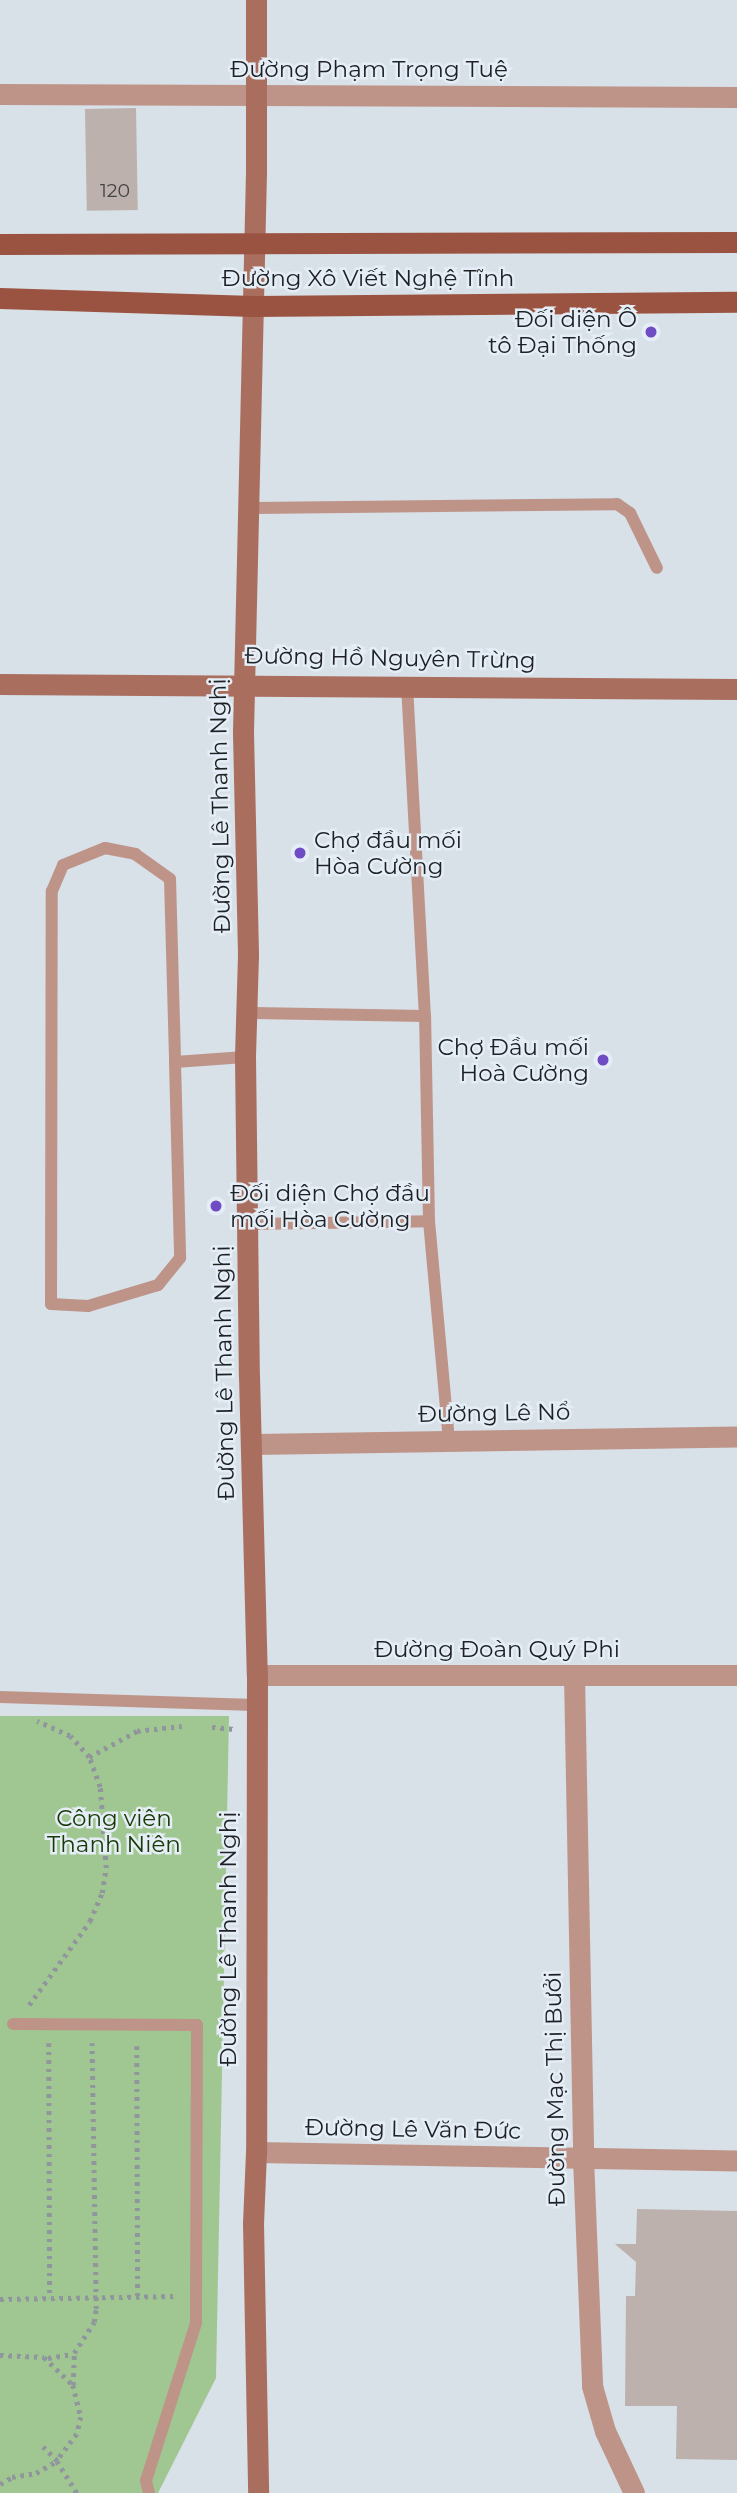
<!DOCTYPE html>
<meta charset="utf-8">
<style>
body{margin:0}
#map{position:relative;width:737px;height:2493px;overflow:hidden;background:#d8e0e8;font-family:Montserrat,sans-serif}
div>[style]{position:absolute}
.green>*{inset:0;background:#a0c791}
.building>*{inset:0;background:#bcb1ac;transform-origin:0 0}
.path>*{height:4.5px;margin-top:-2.25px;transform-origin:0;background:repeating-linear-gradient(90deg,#90969c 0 3.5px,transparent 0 8.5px)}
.lane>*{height:12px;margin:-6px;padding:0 6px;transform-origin:6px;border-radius:6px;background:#be9489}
.street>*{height:21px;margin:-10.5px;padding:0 10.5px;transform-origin:10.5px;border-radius:10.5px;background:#be9489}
.secondary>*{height:21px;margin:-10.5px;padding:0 10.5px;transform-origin:10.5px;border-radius:10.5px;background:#aa6e5f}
.primary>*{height:21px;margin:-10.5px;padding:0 10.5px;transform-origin:10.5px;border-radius:10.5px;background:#9b5341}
.dots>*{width:19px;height:19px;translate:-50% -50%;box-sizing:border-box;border:4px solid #e5edf6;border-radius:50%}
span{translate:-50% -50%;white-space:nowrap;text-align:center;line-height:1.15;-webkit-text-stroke:5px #e5edf6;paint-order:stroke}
.number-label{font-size:19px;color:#464546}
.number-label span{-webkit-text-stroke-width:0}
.street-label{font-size:23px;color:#1e2124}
.poi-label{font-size:23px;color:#1e2124}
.right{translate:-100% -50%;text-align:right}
.left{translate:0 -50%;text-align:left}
.park-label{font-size:23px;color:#183a05}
</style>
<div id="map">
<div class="green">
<i style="clip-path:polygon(0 1716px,229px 1716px,216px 2378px,158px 2493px,0 2493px)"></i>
</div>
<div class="building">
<i style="left:136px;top:108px;width:102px;height:51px;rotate:89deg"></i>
<i style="clip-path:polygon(637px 2209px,737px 2211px,737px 2460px,676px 2459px,677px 2406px,625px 2406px,626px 2296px,635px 2296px,636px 2262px,615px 2244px,636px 2244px)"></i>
</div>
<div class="path">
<i style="left:212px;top:1727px;width:23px;rotate:5deg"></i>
<i style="left:89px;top:1757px;width:55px;rotate:-28.4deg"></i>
<i style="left:137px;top:1731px;width:45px;rotate:-6.3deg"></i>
<i style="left:29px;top:2005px;width:104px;rotate:-54deg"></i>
<i style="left:90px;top:1921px;width:30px;rotate:-67deg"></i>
<i style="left:102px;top:1893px;width:25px;rotate:-81deg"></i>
<i style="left:106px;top:1868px;width:81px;rotate:-94.2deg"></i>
<i style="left:100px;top:1787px;width:32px;rotate:-110deg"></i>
<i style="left:89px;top:1757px;width:28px;rotate:-132deg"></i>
<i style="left:70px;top:1736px;width:36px;rotate:-156deg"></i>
<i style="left:49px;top:2043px;width:255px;rotate:89.8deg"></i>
<i style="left:137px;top:2046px;width:251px;rotate:89.8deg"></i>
<i style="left:0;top:2299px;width:177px;rotate:-1deg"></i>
<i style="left:0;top:2355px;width:44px;rotate:2.6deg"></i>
<i style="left:44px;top:2357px;width:40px;rotate:44deg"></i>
<i style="left:73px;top:2385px;width:33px;rotate:76deg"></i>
<i style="left:81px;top:2417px;width:17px;rotate:103deg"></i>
<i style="left:77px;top:2434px;width:34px;rotate:127deg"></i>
<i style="left:57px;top:2461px;width:20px;rotate:-135deg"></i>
<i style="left:48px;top:2358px;width:25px;rotate:-9deg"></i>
<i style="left:73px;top:2385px;width:32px;rotate:-88deg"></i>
<i style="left:74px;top:2353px;width:37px;rotate:-57deg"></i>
<i style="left:94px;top:2322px;width:13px;rotate:-81deg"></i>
<i style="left:96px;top:2309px;width:266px;rotate:-90.9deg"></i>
<i style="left:0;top:2484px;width:14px;rotate:-30deg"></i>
<i style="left:12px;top:2477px;width:24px;rotate:-9deg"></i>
<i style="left:36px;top:2473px;width:24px;rotate:-30deg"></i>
<i style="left:57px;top:2461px;width:38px;rotate:58deg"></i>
</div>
<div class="lane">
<i style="left:247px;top:508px;width:370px;rotate:-0.6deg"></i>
<i style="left:617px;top:504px;width:16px;rotate:35deg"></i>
<i style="left:630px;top:513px;width:61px;rotate:63.9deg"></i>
<i style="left:407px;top:685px;width:331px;rotate:86.9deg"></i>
<i style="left:175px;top:1062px;width:196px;rotate:88.5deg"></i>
<i style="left:180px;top:1258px;width:35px;rotate:129deg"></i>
<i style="left:158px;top:1285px;width:73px;rotate:163.3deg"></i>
<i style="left:88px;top:1306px;width:37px;rotate:-177deg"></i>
<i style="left:51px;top:1304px;width:413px;rotate:-89.9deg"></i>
<i style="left:52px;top:891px;width:28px;rotate:-67deg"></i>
<i style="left:63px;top:865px;width:45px;rotate:-22deg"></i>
<i style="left:105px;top:848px;width:31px;rotate:11deg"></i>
<i style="left:135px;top:854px;width:43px;rotate:35.5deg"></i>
<i style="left:170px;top:879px;width:183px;rotate:88.4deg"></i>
<i style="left:175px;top:1062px;width:70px;rotate:-4.1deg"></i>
<i style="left:429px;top:1221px;width:219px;rotate:84.8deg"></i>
<i style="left:247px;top:1224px;width:182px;rotate:-0.9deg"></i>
<i style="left:429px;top:1221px;width:205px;rotate:-91.1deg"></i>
<i style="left:425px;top:1016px;width:177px;rotate:-179deg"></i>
<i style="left:0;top:1697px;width:255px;rotate:1.8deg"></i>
<i style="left:13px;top:2024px;width:184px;rotate:0.3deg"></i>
<i style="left:197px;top:2025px;width:298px;rotate:90.2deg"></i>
<i style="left:196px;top:2323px;width:166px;rotate:107.6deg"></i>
<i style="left:146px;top:2481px;width:12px;rotate:76deg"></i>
</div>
<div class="street">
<i style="left:0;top:94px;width:737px;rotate:0.23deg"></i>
<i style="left:252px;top:1444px;width:485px;rotate:-0.9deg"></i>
<i style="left:257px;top:1675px;width:480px"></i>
<i style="left:574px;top:1675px;width:483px;rotate:88.9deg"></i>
<i style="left:583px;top:2158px;width:228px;rotate:87.7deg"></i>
<i style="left:592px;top:2386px;width:47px;rotate:73.9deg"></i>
<i style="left:605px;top:2431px;width:68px;rotate:64.9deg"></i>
<i style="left:256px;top:2152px;width:481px;rotate:1deg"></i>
</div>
<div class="secondary">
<i style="left:256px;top:0;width:172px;rotate:90deg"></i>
<i style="left:256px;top:172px;width:561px;rotate:91.33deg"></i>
<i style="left:243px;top:733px;width:222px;rotate:88.7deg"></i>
<i style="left:248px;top:955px;width:102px;rotate:91.7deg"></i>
<i style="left:245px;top:1057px;width:319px;rotate:89.3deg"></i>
<i style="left:249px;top:1376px;width:299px;rotate:88.5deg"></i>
<i style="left:257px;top:1675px;width:477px;rotate:90.1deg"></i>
<i style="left:256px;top:2152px;width:71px;rotate:92.4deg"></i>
<i style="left:253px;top:2223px;width:270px;rotate:88.9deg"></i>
<i style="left:0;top:684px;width:737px;rotate:0.39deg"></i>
</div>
<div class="primary">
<i style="left:0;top:244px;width:737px;rotate:-0.16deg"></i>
<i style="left:0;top:298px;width:253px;rotate:1.8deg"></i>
<i style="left:253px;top:306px;width:484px;rotate:-0.5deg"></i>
</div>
<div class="dots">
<i style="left:651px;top:332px;background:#6f4bc4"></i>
<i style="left:300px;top:853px;background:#6f4bc4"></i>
<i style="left:603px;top:1060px;background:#6f4bc4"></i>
<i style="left:216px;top:1206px;background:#6f4bc4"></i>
</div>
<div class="number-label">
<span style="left:115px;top:191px">120</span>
</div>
<div class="street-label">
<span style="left:369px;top:69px">Đường Phạm Trọng Tuệ</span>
<span style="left:368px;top:278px">Đường Xô Viết Nghệ Tĩnh</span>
<span style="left:390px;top:658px;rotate:1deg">Đường Hồ Nguyên Trừng</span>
<span style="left:220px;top:806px;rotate:-91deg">Đường Lê Thanh Nghị</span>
<span style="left:224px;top:1373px;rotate:-91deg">Đường Lê Thanh Nghị</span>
<span style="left:494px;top:1413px;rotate:-1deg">Đường Lê Nổ</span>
<span style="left:497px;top:1649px">Đường Đoàn Quý Phi</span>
<span style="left:228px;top:1939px;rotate:-90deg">Đường Lê Thanh Nghị</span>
<span style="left:555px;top:2089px;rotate:-91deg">Đường Mạc Thị Bưởi</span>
<span style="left:413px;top:2129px;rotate:1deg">Đường Lê Văn Đức</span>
</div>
<div class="poi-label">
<span class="right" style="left:637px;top:332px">Đối diện Ô<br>tô Đại Thống</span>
<span class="left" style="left:314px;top:853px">Chợ đầu mối<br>Hòa Cường</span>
<span class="right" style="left:589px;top:1060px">Chợ Đầu mối<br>Hoà Cường</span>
<span class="left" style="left:230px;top:1206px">Đối diện Chợ đầu<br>mối Hòa Cường</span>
</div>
<div class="park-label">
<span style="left:114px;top:1831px">Công viên<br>Thanh Niên</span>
</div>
</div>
